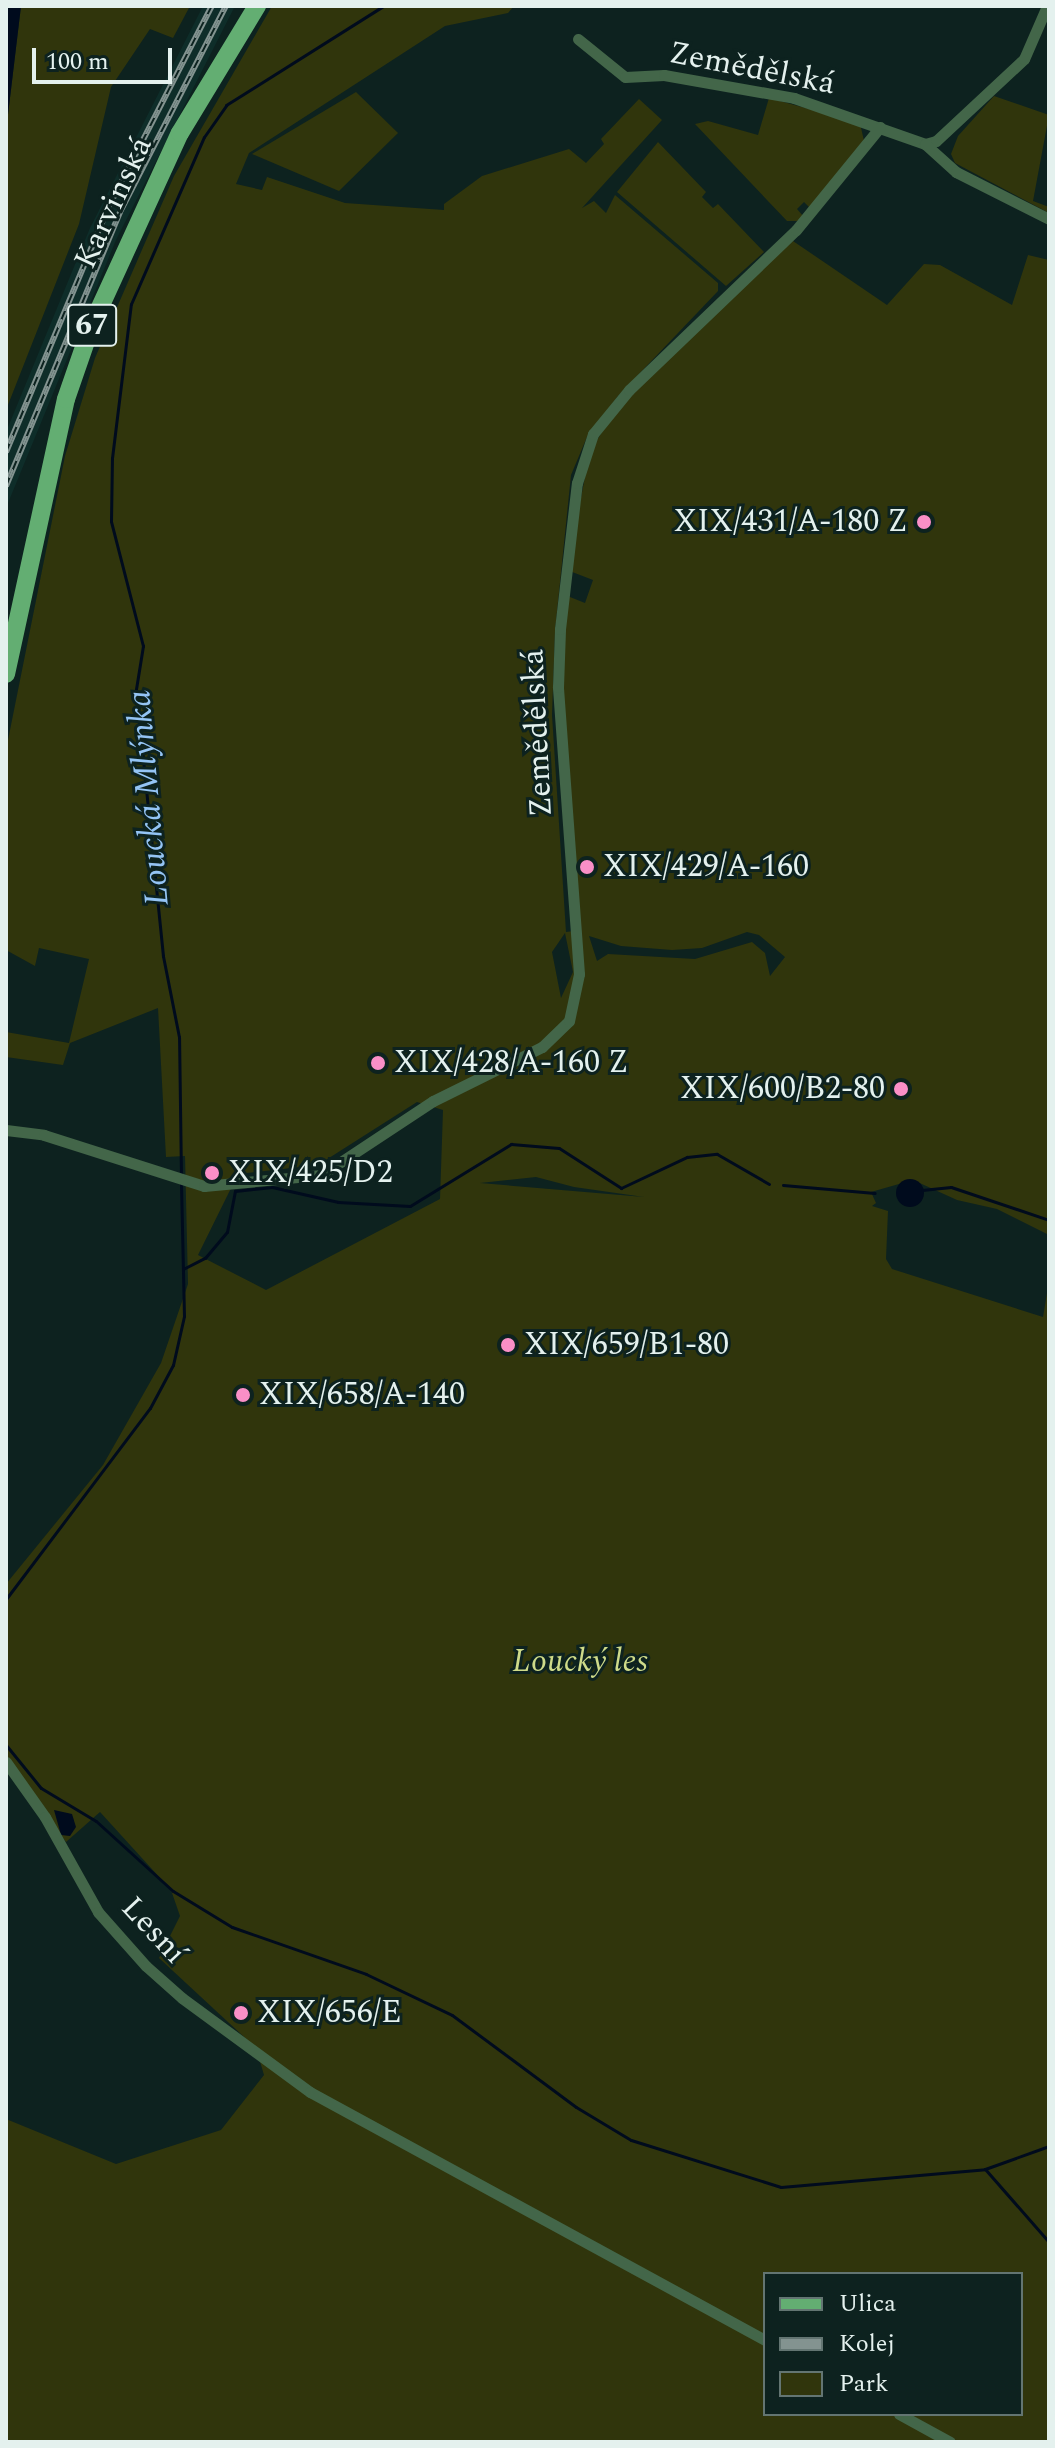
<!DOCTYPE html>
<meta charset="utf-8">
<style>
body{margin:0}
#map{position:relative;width:1055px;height:2448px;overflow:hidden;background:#0d221f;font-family:Spectral,serif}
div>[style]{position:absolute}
.built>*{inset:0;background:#0e2d29}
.green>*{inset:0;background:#30350c}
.water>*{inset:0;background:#000b1d}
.round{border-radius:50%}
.stream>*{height:3px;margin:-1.5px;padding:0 1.5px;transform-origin:1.5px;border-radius:1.5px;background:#000b1d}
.minor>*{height:11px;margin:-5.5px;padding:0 5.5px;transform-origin:5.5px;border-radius:5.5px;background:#436649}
.primary>*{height:18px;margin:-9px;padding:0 9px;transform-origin:9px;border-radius:9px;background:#63ae72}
.rail>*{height:6px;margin-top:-3px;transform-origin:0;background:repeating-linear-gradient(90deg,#0d221f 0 9px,#839390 0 18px);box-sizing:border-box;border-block:2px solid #839390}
.dots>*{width:22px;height:22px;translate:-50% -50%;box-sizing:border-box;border:4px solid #0d221f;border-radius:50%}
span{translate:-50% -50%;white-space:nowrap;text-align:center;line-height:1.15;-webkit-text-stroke:6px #0d221f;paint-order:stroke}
.shield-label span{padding:2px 6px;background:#0d221f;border:2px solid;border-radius:6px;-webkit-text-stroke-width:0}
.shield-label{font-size:30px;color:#e4f1ee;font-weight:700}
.street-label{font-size:32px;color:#e4f1ee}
.poi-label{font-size:32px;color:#e4f1ee}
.right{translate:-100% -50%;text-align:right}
.left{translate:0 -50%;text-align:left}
.park-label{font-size:32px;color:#cfdb89;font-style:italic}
.water-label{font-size:34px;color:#94c4f4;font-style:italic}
.frame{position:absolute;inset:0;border:8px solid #e4f1ee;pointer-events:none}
.legend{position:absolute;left:763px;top:2272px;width:260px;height:144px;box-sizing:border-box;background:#0d221f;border:2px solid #637572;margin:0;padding:10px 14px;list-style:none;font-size:24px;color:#e4f1ee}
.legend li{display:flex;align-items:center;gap:16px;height:40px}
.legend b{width:40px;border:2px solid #637572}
.scale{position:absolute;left:32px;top:48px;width:140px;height:36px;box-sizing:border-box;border:4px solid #e4f1ee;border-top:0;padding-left:10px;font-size:24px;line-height:28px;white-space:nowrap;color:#e4f1ee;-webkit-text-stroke:6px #0d221f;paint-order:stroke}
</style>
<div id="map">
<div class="built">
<i style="clip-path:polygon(203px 6px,235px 6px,116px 240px,6px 508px,6px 432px,90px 228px)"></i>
</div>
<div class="green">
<i style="clip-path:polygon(21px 6px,190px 6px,173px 38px,150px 29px,111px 87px,79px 224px,6px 410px,6px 131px)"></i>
<i style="clip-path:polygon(evenodd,272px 6px,514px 6px,508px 13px,445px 26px,249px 153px,236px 184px,262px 190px,267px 177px,345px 203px,444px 210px,444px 204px,482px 176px,569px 149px,586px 163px,604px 144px,601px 139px,639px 99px,662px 120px,582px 208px,594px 201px,606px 213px,615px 195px,718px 283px,718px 291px,618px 396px,587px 437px,571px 475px,555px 631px,552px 715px,566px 932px,581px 930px,561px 717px,565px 595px,585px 603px,593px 580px,567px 570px,590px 451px,614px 413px,708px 315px,793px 241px,887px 305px,924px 264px,940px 265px,1012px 305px,1028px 255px,1049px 260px,1049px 1235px,997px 1209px,957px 1200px,913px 1180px,871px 1192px,876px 1203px,872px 1206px,888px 1211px,886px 1259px,892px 1269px,1043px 1317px,1049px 1281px,1049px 2442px,6px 2442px,6px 2119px,116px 2164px,221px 2130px,264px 2075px,256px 2048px,159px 1958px,180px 1916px,171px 1890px,100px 1812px,66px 1842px,6px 1761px,6px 1584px,103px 1465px,161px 1363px,188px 1284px,185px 1156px,166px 1157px,158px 1008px,70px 1043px,63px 1065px,6px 1057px,6px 1032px,69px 1043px,89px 959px,39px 948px,35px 966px,6px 950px,6px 750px,65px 456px,95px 358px,174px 176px,272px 6px,747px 932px,759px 935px,785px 957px,770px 976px,765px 953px,752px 942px,695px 959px,608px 954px,597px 961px,589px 936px,621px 946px,672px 950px,702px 948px,747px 932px,272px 6px,565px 933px,573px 972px,561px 998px,552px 952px,565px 933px,272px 6px,417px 1102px,443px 1110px,440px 1199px,266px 1290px,198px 1255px,238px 1174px,318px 1165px,417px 1102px,272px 6px,536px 1177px,574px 1187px,644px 1197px,480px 1183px,536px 1177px,272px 6px,765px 2274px,1021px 2274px,1021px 2414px,765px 2414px,765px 2274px)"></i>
<i style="clip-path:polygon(356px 92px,398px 133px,339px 191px,252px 154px)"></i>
<i style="clip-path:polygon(994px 96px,1049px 115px,1033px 201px,1049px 207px,1049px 213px,955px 163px,951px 154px,958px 136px)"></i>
<i style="clip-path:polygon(769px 98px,860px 123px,864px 141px,811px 209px,804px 202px,797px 209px,804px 217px,797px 221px,787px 221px,695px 124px,708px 121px,758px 135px)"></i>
<i style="clip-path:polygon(658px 142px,706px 192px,702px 197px,713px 208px,718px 204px,764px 252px,726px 286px,617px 192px)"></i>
</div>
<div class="water">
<i style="clip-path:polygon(6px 6px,21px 6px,6px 131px)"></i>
<i class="round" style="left:896px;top:1179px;width:28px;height:28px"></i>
<i style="clip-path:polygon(54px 1810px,72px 1814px,76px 1827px,70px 1836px,61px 1835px)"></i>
</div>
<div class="stream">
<i style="left:181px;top:1177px;width:140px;rotate:-90.8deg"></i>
<i style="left:179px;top:1037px;width:83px;rotate:-101.2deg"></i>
<i style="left:163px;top:956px;width:268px;rotate:-95.8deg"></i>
<i style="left:136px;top:689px;width:44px;rotate:-80.8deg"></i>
<i style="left:143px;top:646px;width:129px;rotate:-104.4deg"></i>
<i style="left:111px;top:521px;width:63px;rotate:-89.1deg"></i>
<i style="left:112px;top:458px;width:155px;rotate:-83deg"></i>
<i style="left:131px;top:304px;width:182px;rotate:-66.4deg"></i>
<i style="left:204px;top:137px;width:39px;rotate:-55deg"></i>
<i style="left:226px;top:105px;width:186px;rotate:-32.2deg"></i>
<i style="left:783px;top:1185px;width:92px;rotate:5deg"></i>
<i style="left:922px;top:1190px;width:29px;rotate:-6deg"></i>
<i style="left:951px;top:1187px;width:103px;rotate:18.6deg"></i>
<i style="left:183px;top:1269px;width:25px;rotate:-27deg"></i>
<i style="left:205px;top:1258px;width:34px;rotate:-50deg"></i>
<i style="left:227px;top:1232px;width:42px;rotate:-79deg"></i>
<i style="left:235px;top:1191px;width:37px;rotate:-6deg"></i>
<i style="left:272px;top:1187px;width:68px;rotate:12.8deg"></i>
<i style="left:338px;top:1202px;width:72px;rotate:3.2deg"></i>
<i style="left:410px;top:1206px;width:119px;rotate:-31.5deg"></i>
<i style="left:511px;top:1144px;width:48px;rotate:4.8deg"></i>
<i style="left:559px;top:1148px;width:74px;rotate:32.8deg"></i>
<i style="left:621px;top:1188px;width:73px;rotate:-25.2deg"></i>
<i style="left:687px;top:1157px;width:30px;rotate:-6deg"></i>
<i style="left:717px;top:1154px;width:60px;rotate:30deg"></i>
<i style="left:6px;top:1599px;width:239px;rotate:-53deg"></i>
<i style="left:150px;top:1408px;width:49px;rotate:-61.9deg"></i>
<i style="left:173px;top:1365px;width:50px;rotate:-77.3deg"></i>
<i style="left:184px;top:1316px;width:132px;rotate:-91.3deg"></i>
<i style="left:6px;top:1745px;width:55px;rotate:50.9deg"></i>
<i style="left:41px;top:1788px;width:64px;rotate:31deg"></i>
<i style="left:96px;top:1821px;width:104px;rotate:42.3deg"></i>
<i style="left:173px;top:1891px;width:69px;rotate:31.4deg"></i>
<i style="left:232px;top:1927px;width:142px;rotate:19.3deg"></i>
<i style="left:366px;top:1974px;width:95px;rotate:25.5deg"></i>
<i style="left:452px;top:2015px;width:154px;rotate:36.6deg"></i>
<i style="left:576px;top:2107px;width:64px;rotate:31deg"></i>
<i style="left:631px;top:2140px;width:157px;rotate:17.4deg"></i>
<i style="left:781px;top:2187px;width:205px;rotate:-5deg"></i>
<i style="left:985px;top:2169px;width:97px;rotate:48.8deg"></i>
<i style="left:985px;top:2169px;width:68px;rotate:-19.8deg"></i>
</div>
<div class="minor">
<i style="left:578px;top:39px;width:60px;rotate:39deg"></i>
<i style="left:625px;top:77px;width:39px;rotate:-3deg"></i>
<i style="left:664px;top:75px;width:132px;rotate:10deg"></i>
<i style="left:794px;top:98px;width:139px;rotate:19.3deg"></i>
<i style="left:925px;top:144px;width:11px;rotate:-15deg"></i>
<i style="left:936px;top:141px;width:120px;rotate:-43deg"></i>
<i style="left:1024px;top:59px;width:58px;rotate:-66.5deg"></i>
<i style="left:925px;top:144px;width:42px;rotate:42.1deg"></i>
<i style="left:956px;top:172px;width:104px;rotate:26.8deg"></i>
<i style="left:6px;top:1130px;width:38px;rotate:7deg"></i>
<i style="left:44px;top:1135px;width:168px;rotate:17.7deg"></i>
<i style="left:204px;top:1186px;width:118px;rotate:-5.4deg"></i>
<i style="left:321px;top:1175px;width:134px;rotate:-33.5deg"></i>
<i style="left:433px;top:1101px;width:122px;rotate:-26.4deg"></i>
<i style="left:542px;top:1047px;width:37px;rotate:-44deg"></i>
<i style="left:569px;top:1021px;width:48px;rotate:-78deg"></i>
<i style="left:579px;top:974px;width:288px;rotate:-94.2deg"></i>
<i style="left:558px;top:687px;width:58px;rotate:-88deg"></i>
<i style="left:560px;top:629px;width:147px;rotate:-83.4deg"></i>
<i style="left:577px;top:483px;width:52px;rotate:-71.9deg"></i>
<i style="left:593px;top:434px;width:57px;rotate:-50.7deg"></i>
<i style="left:629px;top:390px;width:231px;rotate:-43.8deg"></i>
<i style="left:796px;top:230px;width:133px;rotate:-50.8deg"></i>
<i style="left:6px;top:1762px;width:67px;rotate:54.7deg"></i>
<i style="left:45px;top:1817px;width:109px;rotate:60.8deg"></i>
<i style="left:98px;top:1912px;width:72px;rotate:48.4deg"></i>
<i style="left:146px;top:1966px;width:48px;rotate:41.6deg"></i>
<i style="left:182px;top:1998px;width:159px;rotate:36.3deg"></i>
<i style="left:310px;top:2092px;width:518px;rotate:28.59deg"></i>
<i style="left:899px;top:2414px;width:58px;rotate:28.8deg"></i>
</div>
<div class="primary">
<i style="left:6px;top:674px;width:281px;rotate:-77.7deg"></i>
<i style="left:66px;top:399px;width:76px;rotate:-70.9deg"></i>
<i style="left:91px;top:327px;width:213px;rotate:-65.4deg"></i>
<i style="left:180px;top:133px;width:149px;rotate:-58.8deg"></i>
</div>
<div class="rail">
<i style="left:6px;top:452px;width:267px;rotate:-67.3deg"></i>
<i style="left:109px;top:206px;width:225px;rotate:-62.8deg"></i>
<i style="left:6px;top:486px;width:297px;rotate:-67.4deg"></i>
<i style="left:120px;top:212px;width:232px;rotate:-62.8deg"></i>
</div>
<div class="dots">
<i style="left:924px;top:522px;background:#fa8fc7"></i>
<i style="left:587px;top:867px;background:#fa8fc7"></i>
<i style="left:378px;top:1063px;background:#fa8fc7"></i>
<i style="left:901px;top:1089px;background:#fa8fc7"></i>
<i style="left:212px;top:1173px;background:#fa8fc7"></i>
<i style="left:508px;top:1345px;background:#fa8fc7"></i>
<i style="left:243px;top:1395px;background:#fa8fc7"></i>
<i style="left:241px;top:2013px;background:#fa8fc7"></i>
</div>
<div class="shield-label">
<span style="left:92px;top:325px">67</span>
</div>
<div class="street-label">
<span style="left:752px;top:69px;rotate:11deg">Zemědělská</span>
<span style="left:114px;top:203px;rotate:-65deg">Karvinská</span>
<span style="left:538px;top:733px;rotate:-93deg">Zemědělská</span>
<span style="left:153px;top:1931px;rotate:47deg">Lesní</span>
</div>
<div class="poi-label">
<span class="right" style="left:908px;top:522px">XIX/431/A-180 Z</span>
<span class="left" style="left:603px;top:867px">XIX/429/A-160</span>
<span class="left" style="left:394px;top:1063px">XIX/428/A-160 Z</span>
<span class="right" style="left:885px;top:1089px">XIX/600/B2-80</span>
<span class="left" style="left:228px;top:1173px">XIX/425/D2</span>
<span class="left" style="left:524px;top:1345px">XIX/659/B1-80</span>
<span class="left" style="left:259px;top:1395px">XIX/658/A-140</span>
<span class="left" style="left:257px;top:2013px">XIX/656/E</span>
</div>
<div class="park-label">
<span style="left:580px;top:1662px">Loucký les</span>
</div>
<div class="water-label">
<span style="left:149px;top:798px;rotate:-95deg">Loucká Mlýnka</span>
</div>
<div class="frame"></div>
<ul class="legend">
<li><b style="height:10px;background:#63ae72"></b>Ulica</li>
<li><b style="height:10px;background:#839390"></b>Kolej</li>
<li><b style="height:22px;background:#30350c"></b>Park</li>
</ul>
<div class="scale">100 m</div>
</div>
